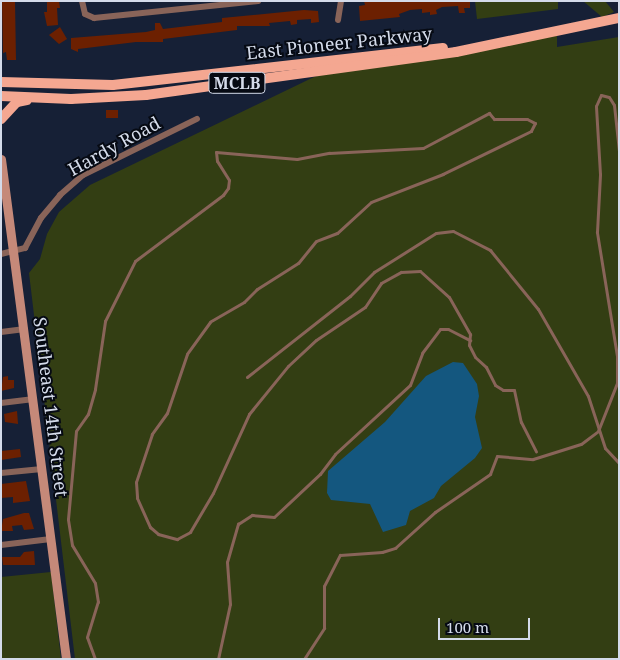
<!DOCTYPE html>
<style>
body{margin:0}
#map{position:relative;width:620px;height:660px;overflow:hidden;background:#162036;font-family:"Noto Serif",serif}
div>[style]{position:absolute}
.green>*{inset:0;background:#333e13}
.water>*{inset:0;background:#14577f}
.building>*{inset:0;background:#6c2001;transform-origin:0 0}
.lane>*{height:3px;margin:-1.5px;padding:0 1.5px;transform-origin:1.5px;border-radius:1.5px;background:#896459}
.street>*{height:6px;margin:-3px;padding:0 3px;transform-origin:3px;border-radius:3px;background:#896459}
.secondary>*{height:9px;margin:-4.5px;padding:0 4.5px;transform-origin:4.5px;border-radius:4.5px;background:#c58979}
.primary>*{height:10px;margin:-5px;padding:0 5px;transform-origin:5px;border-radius:5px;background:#f4a791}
span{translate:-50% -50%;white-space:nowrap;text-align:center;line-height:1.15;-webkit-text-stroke:4px #060a13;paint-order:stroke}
.shield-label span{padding:1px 4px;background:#060a13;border:1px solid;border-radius:4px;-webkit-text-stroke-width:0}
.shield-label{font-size:16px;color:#d4dbea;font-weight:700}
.street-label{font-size:18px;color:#d4dbea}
.frame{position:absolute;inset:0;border:2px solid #d4dbea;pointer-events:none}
.scale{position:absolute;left:438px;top:618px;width:92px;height:22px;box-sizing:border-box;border:2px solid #d4dbea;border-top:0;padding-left:6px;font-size:15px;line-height:18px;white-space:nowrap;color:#d4dbea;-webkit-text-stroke:4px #060a13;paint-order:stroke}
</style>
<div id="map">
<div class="green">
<i style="clip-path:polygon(475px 1px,558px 1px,558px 9px,477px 19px)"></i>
<i style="clip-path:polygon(583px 1px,605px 1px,614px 12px,602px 17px)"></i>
<i style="clip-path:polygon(557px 33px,557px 47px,619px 37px,619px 659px,75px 659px,29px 273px,40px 259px,47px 234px,59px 212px,90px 185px,314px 77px,372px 60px)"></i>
<i style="clip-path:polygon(51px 572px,61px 659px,1px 659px,1px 577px)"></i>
</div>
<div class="water">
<i style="clip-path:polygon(453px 362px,463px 363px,477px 384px,479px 396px,475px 417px,482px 448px,475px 458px,441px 486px,434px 498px,410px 511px,406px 525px,383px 532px,370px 504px,331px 500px,327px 493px,328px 471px,385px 422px,426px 376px)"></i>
</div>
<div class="building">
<i style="clip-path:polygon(2px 1px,15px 1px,16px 60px,7px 60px,6px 52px,3px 53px)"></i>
<i style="clip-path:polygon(47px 1px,59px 1px,60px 8px,57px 8px,58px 25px,47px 26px,44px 12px,47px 12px)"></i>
<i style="clip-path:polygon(364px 1px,470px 1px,470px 8px,464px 8px,465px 13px,459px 13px,458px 6px,442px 7px,436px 10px,437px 14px,430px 15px,430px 12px,422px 13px,422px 9px,410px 10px,399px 14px,400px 17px,360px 21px,359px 6px,365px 5px)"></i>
<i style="clip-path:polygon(304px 10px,318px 11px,319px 22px,311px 23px,311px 19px,297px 20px,297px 24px,291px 25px,290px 21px,269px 23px,270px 26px,237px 26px,237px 30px,163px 39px,163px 42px,136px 42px,78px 49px,78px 52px,71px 49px,71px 38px,146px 32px,155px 30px,155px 23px,160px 23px,163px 29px,222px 22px,222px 18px)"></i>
<i style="clip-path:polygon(60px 27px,67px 39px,59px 44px,49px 35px)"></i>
<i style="left:118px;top:110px;width:8px;height:12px;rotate:90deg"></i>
<i style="clip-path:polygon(8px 376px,8px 380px,14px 380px,14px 388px,1px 391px,3px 377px)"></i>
<i style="clip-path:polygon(17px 411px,18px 424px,5px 422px,4px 414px)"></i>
<i style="clip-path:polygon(20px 449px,21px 457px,1px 460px,1px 451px)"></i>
<i style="clip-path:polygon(26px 481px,30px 501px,13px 503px,13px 497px,1px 498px,1px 484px)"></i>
<i style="clip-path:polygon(24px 513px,29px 513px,34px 529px,24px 530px,22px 525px,12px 526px,13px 531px,1px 531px,3px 519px)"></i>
<i style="clip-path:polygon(34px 551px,35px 565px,3px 565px,2px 557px,20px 557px,24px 552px)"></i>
</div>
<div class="lane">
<i style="left:247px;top:377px;width:131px;rotate:-38.2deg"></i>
<i style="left:350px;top:296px;width:34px;rotate:-45deg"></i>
<i style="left:374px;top:272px;width:73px;rotate:-32.2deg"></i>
<i style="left:436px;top:233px;width:17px;rotate:-7deg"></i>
<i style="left:453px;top:231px;width:42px;rotate:27.2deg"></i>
<i style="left:490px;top:250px;width:76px;rotate:50.9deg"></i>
<i style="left:538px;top:309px;width:100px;rotate:60.1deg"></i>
<i style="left:588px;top:396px;width:55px;rotate:71.9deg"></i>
<i style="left:605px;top:448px;width:21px;rotate:47deg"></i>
<i style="left:95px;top:659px;width:23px;rotate:-110deg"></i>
<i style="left:87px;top:637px;width:37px;rotate:-73deg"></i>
<i style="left:98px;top:602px;width:19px;rotate:-99deg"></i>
<i style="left:95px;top:583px;width:44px;rotate:-121.2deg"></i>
<i style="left:72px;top:545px;width:26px;rotate:-99deg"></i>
<i style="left:68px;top:519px;width:88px;rotate:-84.8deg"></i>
<i style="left:76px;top:431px;width:21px;rotate:-55deg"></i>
<i style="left:88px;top:414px;width:26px;rotate:-74deg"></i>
<i style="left:95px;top:389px;width:69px;rotate:-81.6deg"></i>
<i style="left:105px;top:321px;width:67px;rotate:-63.4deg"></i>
<i style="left:135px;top:261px;width:110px;rotate:-36.9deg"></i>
<i style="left:223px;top:195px;width:9px;rotate:-54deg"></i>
<i style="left:228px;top:188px;width:8px;rotate:-83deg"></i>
<i style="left:229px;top:180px;width:22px;rotate:-122deg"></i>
<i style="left:217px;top:161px;width:9px;rotate:-96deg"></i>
<i style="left:216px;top:152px;width:81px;rotate:4.9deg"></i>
<i style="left:297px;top:159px;width:33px;rotate:-11deg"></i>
<i style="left:329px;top:153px;width:94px;rotate:-3deg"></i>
<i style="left:423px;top:148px;width:75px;rotate:-27.9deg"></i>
<i style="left:489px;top:113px;width:8px;rotate:50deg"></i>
<i style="left:494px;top:119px;width:33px"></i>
<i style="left:527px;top:119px;width:9px;rotate:27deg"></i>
<i style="left:535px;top:123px;width:9px;rotate:117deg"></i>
<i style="left:531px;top:131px;width:98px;rotate:154deg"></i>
<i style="left:443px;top:174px;width:77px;rotate:158.7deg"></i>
<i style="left:371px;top:202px;width:46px;rotate:137.6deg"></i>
<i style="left:337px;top:233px;width:22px;rotate:159deg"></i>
<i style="left:316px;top:241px;width:28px;rotate:129deg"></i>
<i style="left:298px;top:263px;width:49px;rotate:147.6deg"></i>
<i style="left:257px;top:289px;width:18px;rotate:135deg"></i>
<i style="left:244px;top:302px;width:39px;rotate:150deg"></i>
<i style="left:210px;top:322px;width:39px;rotate:126deg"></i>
<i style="left:187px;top:354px;width:62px;rotate:108.7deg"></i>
<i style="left:167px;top:413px;width:26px;rotate:126deg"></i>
<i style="left:152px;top:434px;width:51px;rotate:108.4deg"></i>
<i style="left:136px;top:482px;width:16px;rotate:86deg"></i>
<i style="left:137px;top:498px;width:32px;rotate:66deg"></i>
<i style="left:150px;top:527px;width:11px;rotate:41deg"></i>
<i style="left:158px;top:534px;width:20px;rotate:15deg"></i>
<i style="left:177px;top:539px;width:15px;rotate:-28deg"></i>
<i style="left:190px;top:532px;width:45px;rotate:-59.5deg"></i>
<i style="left:213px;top:493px;width:87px;rotate:-65.5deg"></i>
<i style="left:249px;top:414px;width:62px;rotate:-50.9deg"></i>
<i style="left:288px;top:366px;width:38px;rotate:-43deg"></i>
<i style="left:316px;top:340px;width:59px;rotate:-34deg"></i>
<i style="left:365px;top:307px;width:29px;rotate:-56deg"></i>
<i style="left:381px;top:283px;width:23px;rotate:-29deg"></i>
<i style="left:401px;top:272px;width:19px;rotate:-3deg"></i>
<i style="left:420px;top:271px;width:39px;rotate:42deg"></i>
<i style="left:449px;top:297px;width:43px;rotate:60.4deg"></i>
<i style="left:470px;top:334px;width:11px;rotate:95deg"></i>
<i style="left:469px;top:345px;width:13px;rotate:63deg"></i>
<i style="left:475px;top:357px;width:15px;rotate:42deg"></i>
<i style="left:486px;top:367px;width:20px;rotate:63deg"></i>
<i style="left:495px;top:385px;width:9px;rotate:32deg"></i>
<i style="left:503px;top:390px;width:11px"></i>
<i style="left:514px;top:390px;width:33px;rotate:78deg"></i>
<i style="left:521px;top:422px;width:33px;rotate:63deg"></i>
<i style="left:218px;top:659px;width:56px;rotate:-77.7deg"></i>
<i style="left:230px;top:604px;width:42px;rotate:-94.1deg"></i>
<i style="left:227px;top:562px;width:40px;rotate:-74deg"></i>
<i style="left:238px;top:524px;width:17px;rotate:-33deg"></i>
<i style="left:252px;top:515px;width:22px;rotate:5deg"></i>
<i style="left:274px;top:517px;width:63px;rotate:-43.1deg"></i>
<i style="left:320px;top:474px;width:25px;rotate:-53deg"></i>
<i style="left:335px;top:454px;width:102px;rotate:-42.6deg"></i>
<i style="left:410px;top:385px;width:34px;rotate:-69deg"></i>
<i style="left:422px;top:353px;width:30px;rotate:-53deg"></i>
<i style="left:440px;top:329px;width:8px"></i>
<i style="left:448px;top:329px;width:25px;rotate:27deg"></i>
<i style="left:304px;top:659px;width:37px;rotate:-57deg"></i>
<i style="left:324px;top:628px;width:42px;rotate:-90deg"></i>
<i style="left:324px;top:586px;width:35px;rotate:-63deg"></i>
<i style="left:340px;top:555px;width:42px;rotate:-4.1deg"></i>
<i style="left:382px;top:552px;width:14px;rotate:-17deg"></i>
<i style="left:395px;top:548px;width:54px;rotate:-42deg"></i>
<i style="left:435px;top:512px;width:67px;rotate:-34.6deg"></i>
<i style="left:490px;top:474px;width:19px;rotate:-69deg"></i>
<i style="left:497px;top:456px;width:36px;rotate:5deg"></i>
<i style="left:533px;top:459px;width:50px;rotate:-17.4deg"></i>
<i style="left:581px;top:444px;width:21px;rotate:-37deg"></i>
<i style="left:598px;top:431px;width:52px;rotate:-68.4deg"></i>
<i style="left:617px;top:383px;width:27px;rotate:-90deg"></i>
<i style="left:617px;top:356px;width:126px;rotate:-99.2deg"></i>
<i style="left:597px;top:232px;width:58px;rotate:-87deg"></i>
<i style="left:600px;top:174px;width:68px;rotate:-93.4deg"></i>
<i style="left:596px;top:106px;width:12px;rotate:-66deg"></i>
<i style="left:601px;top:95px;width:8px;rotate:14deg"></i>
<i style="left:609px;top:97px;width:9px;rotate:58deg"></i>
<i style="left:614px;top:105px;width:46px;rotate:83.8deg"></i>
</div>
<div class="street">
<i style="left:82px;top:1px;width:13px;rotate:77deg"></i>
<i style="left:85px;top:14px;width:10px;rotate:24deg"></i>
<i style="left:94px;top:18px;width:165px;rotate:-5.9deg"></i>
<i style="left:338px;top:20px;width:19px;rotate:-81deg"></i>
<i style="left:1px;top:254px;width:25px;rotate:-14deg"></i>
<i style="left:25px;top:248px;width:34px;rotate:-62deg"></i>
<i style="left:41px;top:218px;width:30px;rotate:-50deg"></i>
<i style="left:60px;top:195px;width:30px;rotate:-41deg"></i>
<i style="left:83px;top:175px;width:127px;rotate:-26.2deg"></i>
<i style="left:1px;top:332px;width:24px;rotate:-7deg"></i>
<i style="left:1px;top:403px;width:33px;rotate:-7deg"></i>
<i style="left:1px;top:473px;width:41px;rotate:-5.6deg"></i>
<i style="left:1px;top:545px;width:50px;rotate:-6.8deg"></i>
</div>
<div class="secondary">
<i style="left:1px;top:159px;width:504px;rotate:82.59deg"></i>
</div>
<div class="primary">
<i style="left:1px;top:82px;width:112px;rotate:1.5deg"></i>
<i style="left:113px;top:85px;width:332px;rotate:-6.4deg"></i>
<i style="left:1px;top:96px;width:70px;rotate:2.5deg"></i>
<i style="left:71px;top:99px;width:75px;rotate:-3.1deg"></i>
<i style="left:146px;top:95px;width:313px;rotate:-7.9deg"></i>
<i style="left:456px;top:52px;width:167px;rotate:-11.8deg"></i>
<i style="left:1px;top:119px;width:23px;rotate:-47deg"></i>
<i style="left:17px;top:102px;width:10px;rotate:-11deg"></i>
</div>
<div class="shield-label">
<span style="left:237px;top:83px">MCLB</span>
</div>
<div class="street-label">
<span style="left:339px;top:43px;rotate:-6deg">East Pioneer Parkway</span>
<span style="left:114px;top:146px;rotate:-29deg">Hardy Road</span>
<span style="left:51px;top:407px;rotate:83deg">Southeast 14th Street</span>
</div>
<div class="frame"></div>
<div class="scale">100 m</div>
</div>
